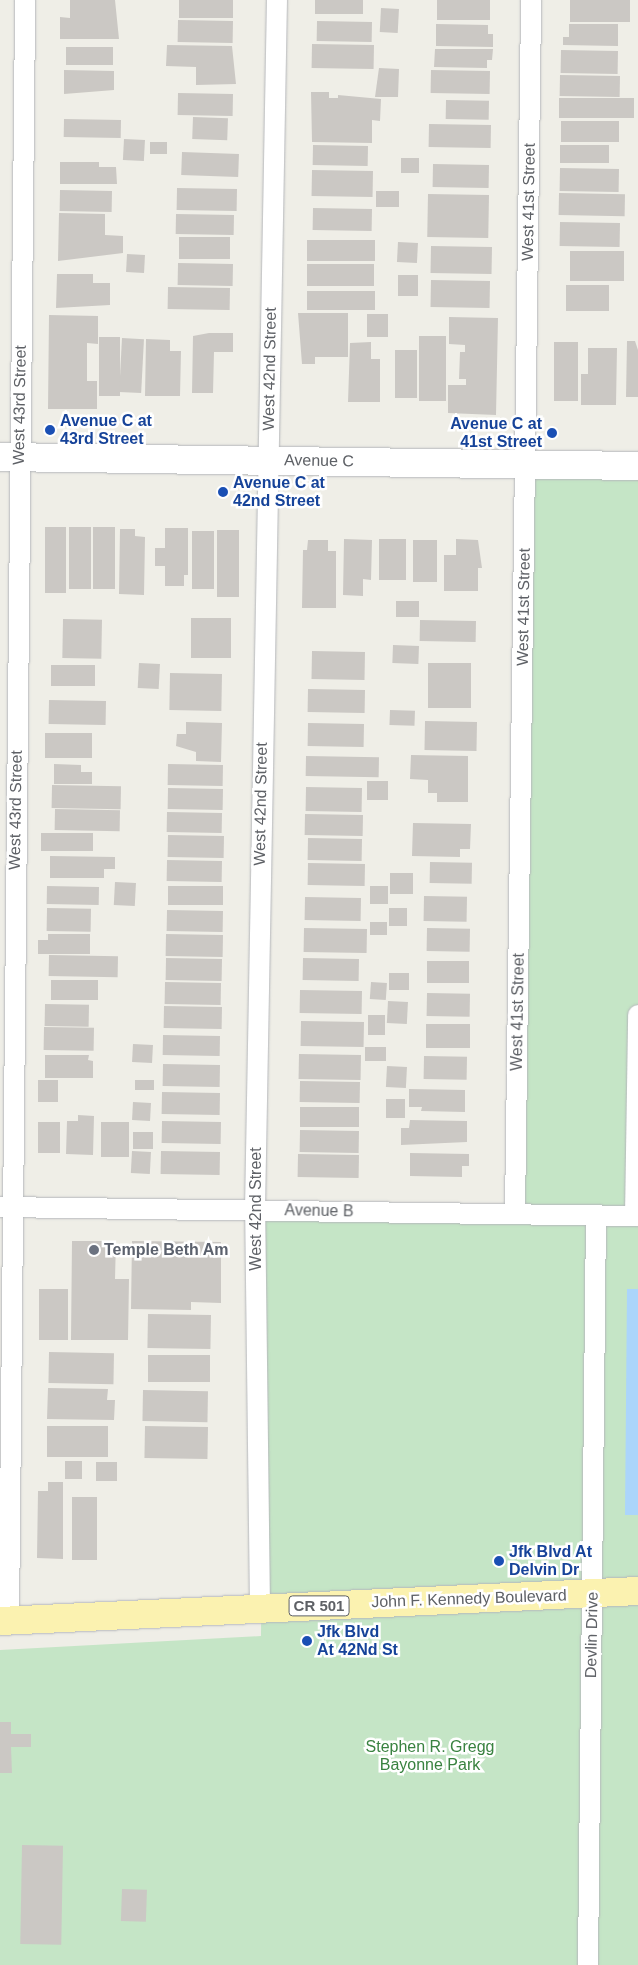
<!DOCTYPE html>
<style>
body{margin:0}
#map{position:relative;width:638px;height:1965px;overflow:hidden;background:#efeee7;font-family:Arial,sans-serif}
div>[style]{position:absolute}
.green>*{inset:0;background:#c5e5c6}
.water>*{inset:0;background:#abd5fb}
.building>*{inset:0;background:#cbc8c4;transform-origin:0 0}
.roads{filter:drop-shadow(0 0 1px #b4b6ba) drop-shadow(0 0 1px #b4b6ba)}
.street>*{height:20px;margin:-10px;padding:0 10px;transform-origin:10px;border-radius:10px;background:#fff}
.secondary>*{height:28px;margin:-14px;padding:0 14px;transform-origin:14px;border-radius:14px;background:#fff}
.primary>*{height:28px;margin:-14px;padding:0 14px;transform-origin:14px;border-radius:14px;background:#fbf2b0}
.dots>*{width:14px;height:14px;translate:-50% -50%;box-sizing:border-box;border:2px solid #fff;border-radius:50%}
span{translate:-50% -50%;white-space:nowrap;text-align:center;line-height:1.15;-webkit-text-stroke:5px #fff;paint-order:stroke}
.shield-label span{padding:1px 4px;background:#fff;border:1px solid;border-radius:4px;-webkit-text-stroke-width:0}
.shield-label{font-size:15px;color:#5e6166;font-weight:700}
.street-label{font-size:16px;color:#5e6166}
.transit-label{font-size:16px;color:#164399;font-weight:700}
.left{translate:0 -50%;text-align:left}
.right{translate:-100% -50%;text-align:right}
.worship-label{font-size:16px;color:#5b616d;font-weight:700}
.park-label{font-size:16px;color:#398240}
</style>
<div id="map">
<div class="green">
<i style="clip-path:polygon(526px 464px,638px 466px,638px 1965px,0 1965px,0 1650px,261px 1636px,264px 1210px,514px 1214px)"></i>
</div>
<div class="water">
<i style="clip-path:polygon(627px 1289px,638px 1289px,638px 1515px,625px 1515px)"></i>
</div>
<div class="building">
<i style="clip-path:polygon(70px 0,115px 0,119px 39px,60px 39px,60px 17px,70px 18px)"></i>
<i style="left:179px;top:0;width:54px;height:18px"></i>
<i style="left:315px;top:0;width:48px;height:14px"></i>
<i style="left:437px;top:0;width:53px;height:20px"></i>
<i style="left:570px;top:0;width:60px;height:22px"></i>
<i style="left:381px;top:8px;width:18px;height:24px;rotate:3deg"></i>
<i style="left:178px;top:20px;width:55px;height:22px;rotate:1deg"></i>
<i style="left:317px;top:21px;width:55px;height:20px;rotate:1deg"></i>
<i style="clip-path:polygon(436px 24px,488px 25px,488px 34px,493px 34px,493px 47px,436px 46px)"></i>
<i style="clip-path:polygon(569px 24px,618px 24px,618px 46px,563px 45px,563px 37px,569px 37px)"></i>
<i style="left:312px;top:44px;width:62px;height:24px;rotate:1deg"></i>
<i style="clip-path:polygon(167px 45px,232px 46px,236px 84px,196px 85px,196px 67px,166px 66px)"></i>
<i style="left:66px;top:47px;width:47px;height:18px"></i>
<i style="clip-path:polygon(435px 49px,493px 49px,492px 60px,487px 60px,487px 68px,434px 67px)"></i>
<i style="left:561px;top:50px;width:57px;height:23px;rotate:1deg"></i>
<i style="clip-path:polygon(379px 68px,399px 69px,398px 97px,375px 97px)"></i>
<i style="clip-path:polygon(64px 70px,114px 71px,114px 90px,64px 94px)"></i>
<i style="left:431px;top:70px;width:59px;height:23px;rotate:1deg"></i>
<i style="left:560px;top:75px;width:60px;height:21px;rotate:1deg"></i>
<i style="clip-path:polygon(311px 92px,329px 92px,329px 98px,338px 98px,338px 95px,381px 99px,380px 121px,372px 120px,372px 143px,312px 142px)"></i>
<i style="left:178px;top:93px;width:55px;height:22px;rotate:1deg"></i>
<i style="left:559px;top:98px;width:75px;height:20px"></i>
<i style="left:446px;top:100px;width:43px;height:19px;rotate:1deg"></i>
<i style="left:193px;top:117px;width:35px;height:22px;rotate:2deg"></i>
<i style="left:64px;top:119px;width:57px;height:18px;rotate:1deg"></i>
<i style="left:561px;top:121px;width:58px;height:21px"></i>
<i style="left:429px;top:124px;width:62px;height:23px;rotate:1deg"></i>
<i style="left:124px;top:139px;width:21px;height:21px;rotate:3deg"></i>
<i style="left:150px;top:142px;width:17px;height:12px"></i>
<i style="left:313px;top:145px;width:55px;height:20px;rotate:1deg"></i>
<i style="left:560px;top:145px;width:49px;height:18px"></i>
<i style="left:182px;top:152px;width:57px;height:23px;rotate:2deg"></i>
<i style="left:401px;top:158px;width:18px;height:15px"></i>
<i style="clip-path:polygon(60px 162px,99px 162px,99px 167px,116px 167px,117px 184px,60px 184px)"></i>
<i style="left:433px;top:164px;width:56px;height:23px;rotate:1deg"></i>
<i style="left:560px;top:168px;width:59px;height:23px;rotate:1deg"></i>
<i style="left:312px;top:170px;width:61px;height:26px;rotate:1deg"></i>
<i style="left:177px;top:188px;width:60px;height:22px;rotate:1deg"></i>
<i style="left:60px;top:190px;width:52px;height:21px;rotate:1deg"></i>
<i style="left:376px;top:191px;width:23px;height:16px"></i>
<i style="left:559px;top:193px;width:66px;height:22px;rotate:1deg"></i>
<i style="left:428px;top:194px;width:61px;height:43px;rotate:1deg"></i>
<i style="left:313px;top:208px;width:59px;height:22px;rotate:1deg"></i>
<i style="clip-path:polygon(59px 213px,105px 214px,105px 235px,123px 236px,123px 253px,58px 261px)"></i>
<i style="left:176px;top:214px;width:58px;height:20px;rotate:1deg"></i>
<i style="left:560px;top:222px;width:60px;height:24px;rotate:1deg"></i>
<i style="left:179px;top:237px;width:51px;height:22px"></i>
<i style="left:307px;top:240px;width:68px;height:21px"></i>
<i style="left:398px;top:242px;width:20px;height:20px;rotate:3deg"></i>
<i style="left:431px;top:246px;width:61px;height:27px;rotate:1deg"></i>
<i style="left:570px;top:251px;width:54px;height:30px"></i>
<i style="left:127px;top:254px;width:18px;height:18px;rotate:3deg"></i>
<i style="left:178px;top:263px;width:55px;height:22px;rotate:1deg"></i>
<i style="left:307px;top:264px;width:67px;height:22px"></i>
<i style="clip-path:polygon(57px 274px,93px 274px,93px 283px,110px 283px,110px 305px,56px 308px)"></i>
<i style="left:398px;top:275px;width:20px;height:21px"></i>
<i style="left:431px;top:280px;width:59px;height:27px;rotate:1deg"></i>
<i style="left:566px;top:285px;width:43px;height:26px"></i>
<i style="left:168px;top:287px;width:62px;height:22px;rotate:1deg"></i>
<i style="left:307px;top:291px;width:68px;height:19px"></i>
<i style="clip-path:polygon(298px 313px,348px 313px,348px 357px,315px 357px,315px 364px,302px 364px)"></i>
<i style="left:367px;top:314px;width:21px;height:23px"></i>
<i style="clip-path:polygon(49px 315px,98px 316px,98px 344px,87px 343px,87px 381px,97px 381px,97px 409px,48px 409px)"></i>
<i style="clip-path:polygon(449px 317px,498px 318px,496px 415px,448px 413px,448px 385px,466px 385px,466px 379px,459px 379px,460px 352px,465px 352px,465px 345px,449px 344px)"></i>
<i style="clip-path:polygon(209px 333px,233px 333px,233px 352px,214px 352px,213px 393px,192px 393px,193px 336px)"></i>
<i style="left:419px;top:336px;width:27px;height:65px"></i>
<i style="left:99px;top:337px;width:21px;height:59px"></i>
<i style="left:122px;top:338px;width:22px;height:54px;rotate:3deg"></i>
<i style="clip-path:polygon(146px 339px,170px 340px,170px 351px,181px 351px,180px 396px,145px 396px)"></i>
<i style="clip-path:polygon(627px 341px,635px 341px,638px 350px,638px 397px,626px 397px)"></i>
<i style="clip-path:polygon(371px 342px,371px 359px,380px 359px,380px 402px,348px 402px,350px 343px)"></i>
<i style="left:554px;top:342px;width:24px;height:59px"></i>
<i style="clip-path:polygon(588px 348px,617px 348px,616px 405px,581px 405px,581px 374px,588px 374px)"></i>
<i style="left:395px;top:350px;width:22px;height:48px"></i>
<i style="left:45px;top:527px;width:21px;height:66px"></i>
<i style="left:69px;top:527px;width:22px;height:62px"></i>
<i style="left:93px;top:527px;width:22px;height:62px"></i>
<i style="clip-path:polygon(165px 528px,188px 528px,188px 575px,184px 575px,184px 586px,165px 586px,165px 566px,155px 566px,155px 548px,165px 548px)"></i>
<i style="clip-path:polygon(120px 529px,135px 529px,135px 536px,145px 537px,144px 595px,119px 594px)"></i>
<i style="left:217px;top:530px;width:22px;height:67px"></i>
<i style="left:192px;top:531px;width:22px;height:58px"></i>
<i style="clip-path:polygon(344px 539px,372px 540px,371px 580px,363px 579px,363px 596px,343px 595px)"></i>
<i style="left:379px;top:539px;width:27px;height:41px"></i>
<i style="clip-path:polygon(456px 539px,478px 540px,482px 568px,478px 568px,478px 591px,444px 591px,444px 555px,456px 555px)"></i>
<i style="clip-path:polygon(308px 540px,328px 540px,328px 551px,336px 551px,336px 608px,302px 608px,303px 550px,307px 550px)"></i>
<i style="left:413px;top:540px;width:24px;height:42px"></i>
<i style="left:396px;top:601px;width:23px;height:16px"></i>
<i style="left:191px;top:618px;width:40px;height:40px"></i>
<i style="left:63px;top:619px;width:39px;height:39px;rotate:1deg"></i>
<i style="left:420px;top:620px;width:56px;height:21px;rotate:1deg"></i>
<i style="left:393px;top:645px;width:26px;height:18px;rotate:2deg"></i>
<i style="left:312px;top:651px;width:53px;height:28px;rotate:1deg"></i>
<i style="left:139px;top:663px;width:21px;height:25px;rotate:3deg"></i>
<i style="left:428px;top:663px;width:43px;height:45px"></i>
<i style="left:51px;top:665px;width:44px;height:21px"></i>
<i style="left:170px;top:673px;width:52px;height:37px;rotate:1deg"></i>
<i style="left:308px;top:689px;width:57px;height:23px;rotate:1deg"></i>
<i style="left:49px;top:700px;width:57px;height:24px;rotate:1deg"></i>
<i style="left:390px;top:710px;width:25px;height:15px;rotate:2deg"></i>
<i style="left:425px;top:721px;width:52px;height:29px;rotate:1deg"></i>
<i style="clip-path:polygon(186px 722px,222px 723px,221px 762px,196px 761px,196px 752px,176px 746px,177px 734px,186px 734px)"></i>
<i style="left:308px;top:723px;width:56px;height:23px;rotate:1deg"></i>
<i style="left:45px;top:733px;width:47px;height:25px"></i>
<i style="clip-path:polygon(411px 755px,468px 756px,468px 802px,437px 802px,437px 793px,428px 793px,428px 780px,410px 779px)"></i>
<i style="left:306px;top:756px;width:73px;height:20px;rotate:1deg"></i>
<i style="clip-path:polygon(54px 764px,81px 765px,81px 772px,92px 772px,92px 784px,54px 784px)"></i>
<i style="left:168px;top:764px;width:55px;height:21px;rotate:1deg"></i>
<i style="left:367px;top:781px;width:21px;height:19px"></i>
<i style="left:52px;top:785px;width:69px;height:23px;rotate:1deg"></i>
<i style="left:306px;top:787px;width:56px;height:24px;rotate:1deg"></i>
<i style="left:168px;top:788px;width:55px;height:21px;rotate:1deg"></i>
<i style="left:55px;top:809px;width:65px;height:21px;rotate:1deg"></i>
<i style="left:167px;top:812px;width:55px;height:20px;rotate:1deg"></i>
<i style="left:305px;top:814px;width:58px;height:21px;rotate:1deg"></i>
<i style="clip-path:polygon(413px 823px,471px 824px,470px 849px,460px 849px,460px 857px,412px 856px)"></i>
<i style="left:41px;top:833px;width:52px;height:18px"></i>
<i style="left:168px;top:835px;width:56px;height:22px;rotate:1deg"></i>
<i style="left:308px;top:838px;width:54px;height:22px;rotate:1deg"></i>
<i style="clip-path:polygon(50px 856px,115px 857px,115px 869px,104px 869px,104px 878px,50px 878px)"></i>
<i style="left:167px;top:860px;width:55px;height:21px;rotate:1deg"></i>
<i style="left:430px;top:862px;width:42px;height:21px;rotate:1deg"></i>
<i style="left:308px;top:863px;width:57px;height:22px;rotate:1deg"></i>
<i style="left:390px;top:873px;width:23px;height:21px"></i>
<i style="left:115px;top:882px;width:21px;height:23px;rotate:3deg"></i>
<i style="left:47px;top:886px;width:52px;height:18px;rotate:1deg"></i>
<i style="left:168px;top:886px;width:55px;height:19px"></i>
<i style="left:370px;top:886px;width:18px;height:18px"></i>
<i style="left:424px;top:896px;width:43px;height:25px;rotate:1deg"></i>
<i style="left:305px;top:897px;width:56px;height:23px;rotate:1deg"></i>
<i style="left:47px;top:908px;width:44px;height:23px;rotate:1deg"></i>
<i style="left:389px;top:908px;width:18px;height:18px"></i>
<i style="left:167px;top:910px;width:56px;height:21px;rotate:1deg"></i>
<i style="left:370px;top:922px;width:17px;height:13px"></i>
<i style="left:304px;top:928px;width:63px;height:24px;rotate:1deg"></i>
<i style="left:427px;top:928px;width:43px;height:23px;rotate:1deg"></i>
<i style="clip-path:polygon(48px 934px,90px 934px,90px 954px,38px 954px,38px 940px,48px 940px)"></i>
<i style="left:166px;top:934px;width:57px;height:22px;rotate:1deg"></i>
<i style="left:49px;top:955px;width:69px;height:21px;rotate:1deg"></i>
<i style="left:166px;top:958px;width:56px;height:22px;rotate:1deg"></i>
<i style="left:303px;top:958px;width:56px;height:22px;rotate:1deg"></i>
<i style="left:427px;top:961px;width:42px;height:22px"></i>
<i style="left:389px;top:973px;width:20px;height:17px"></i>
<i style="left:51px;top:980px;width:47px;height:20px"></i>
<i style="left:165px;top:982px;width:56px;height:22px;rotate:1deg"></i>
<i style="left:371px;top:982px;width:16px;height:17px;rotate:4deg"></i>
<i style="left:300px;top:990px;width:62px;height:23px;rotate:1deg"></i>
<i style="left:427px;top:993px;width:43px;height:23px;rotate:1deg"></i>
<i style="left:388px;top:1001px;width:20px;height:22px;rotate:3deg"></i>
<i style="left:45px;top:1004px;width:44px;height:22px;rotate:1deg"></i>
<i style="left:164px;top:1006px;width:58px;height:22px;rotate:1deg"></i>
<i style="left:368px;top:1015px;width:17px;height:20px"></i>
<i style="left:301px;top:1021px;width:63px;height:25px;rotate:1deg"></i>
<i style="left:426px;top:1024px;width:44px;height:24px"></i>
<i style="left:44px;top:1027px;width:50px;height:23px;rotate:1deg"></i>
<i style="left:163px;top:1035px;width:57px;height:20px;rotate:1deg"></i>
<i style="left:133px;top:1044px;width:20px;height:18px;rotate:3deg"></i>
<i style="left:365px;top:1047px;width:21px;height:14px"></i>
<i style="left:299px;top:1054px;width:62px;height:25px;rotate:1deg"></i>
<i style="clip-path:polygon(45px 1055px,89px 1055px,88px 1060px,93px 1061px,93px 1078px,45px 1078px)"></i>
<i style="left:424px;top:1056px;width:43px;height:23px;rotate:1deg"></i>
<i style="left:163px;top:1064px;width:57px;height:22px;rotate:1deg"></i>
<i style="left:387px;top:1066px;width:20px;height:21px;rotate:3deg"></i>
<i style="left:38px;top:1080px;width:20px;height:22px"></i>
<i style="left:135px;top:1080px;width:19px;height:10px"></i>
<i style="left:300px;top:1081px;width:60px;height:21px;rotate:1deg"></i>
<i style="clip-path:polygon(409px 1089px,465px 1090px,465px 1112px,421px 1111px,422px 1107px,409px 1107px)"></i>
<i style="left:162px;top:1092px;width:58px;height:22px;rotate:1deg"></i>
<i style="left:386px;top:1099px;width:19px;height:19px"></i>
<i style="left:133px;top:1102px;width:18px;height:18px;rotate:3deg"></i>
<i style="left:300px;top:1107px;width:59px;height:20px"></i>
<i style="clip-path:polygon(78px 1115px,94px 1116px,93px 1155px,66px 1154px,67px 1121px,78px 1121px)"></i>
<i style="clip-path:polygon(410px 1120px,467px 1121px,467px 1142px,401px 1145px,401px 1128px,409px 1128px)"></i>
<i style="left:162px;top:1121px;width:59px;height:22px;rotate:1deg"></i>
<i style="left:38px;top:1122px;width:22px;height:31px"></i>
<i style="left:101px;top:1122px;width:28px;height:35px"></i>
<i style="left:300px;top:1130px;width:59px;height:22px;rotate:1deg"></i>
<i style="left:133px;top:1132px;width:20px;height:17px"></i>
<i style="left:132px;top:1151px;width:19px;height:22px;rotate:3deg"></i>
<i style="left:161px;top:1151px;width:59px;height:23px;rotate:1deg"></i>
<i style="clip-path:polygon(410px 1153px,469px 1154px,469px 1166px,462px 1166px,462px 1177px,410px 1176px)"></i>
<i style="left:298px;top:1154px;width:61px;height:23px;rotate:1deg"></i>
<i style="clip-path:polygon(72px 1241px,116px 1241px,115px 1279px,129px 1279px,128px 1340px,71px 1340px)"></i>
<i style="clip-path:polygon(132px 1241px,221px 1242px,221px 1303px,191px 1302px,191px 1310px,131px 1309px)"></i>
<i style="left:39px;top:1289px;width:29px;height:51px"></i>
<i style="left:148px;top:1314px;width:63px;height:34px;rotate:1deg"></i>
<i style="left:49px;top:1352px;width:65px;height:31px;rotate:1deg"></i>
<i style="left:148px;top:1355px;width:62px;height:27px"></i>
<i style="clip-path:polygon(48px 1388px,108px 1389px,107px 1400px,115px 1400px,114px 1420px,47px 1419px)"></i>
<i style="left:143px;top:1390px;width:65px;height:31px;rotate:1deg"></i>
<i style="left:47px;top:1426px;width:61px;height:31px"></i>
<i style="left:145px;top:1426px;width:63px;height:32px;rotate:1deg"></i>
<i style="left:65px;top:1461px;width:17px;height:18px"></i>
<i style="left:96px;top:1462px;width:21px;height:19px"></i>
<i style="clip-path:polygon(48px 1482px,63px 1482px,63px 1559px,37px 1558px,38px 1491px,48px 1491px)"></i>
<i style="left:72px;top:1497px;width:25px;height:63px"></i>
<i style="clip-path:polygon(0 1722px,11px 1722px,11px 1734px,31px 1734px,31px 1747px,11px 1747px,12px 1773px,0 1773px)"></i>
<i style="left:22px;top:1845px;width:41px;height:99px;rotate:1deg"></i>
<i style="left:122px;top:1889px;width:25px;height:32px;rotate:2deg"></i>
</div>
<div class="roads">
<div class="street">
<i style="left:0;top:1207px;width:638px;rotate:0.81deg"></i>
<i style="left:515px;top:1214px;width:1214px;rotate:-89.24deg"></i>
<i style="left:635px;top:1216px;width:201px;rotate:-89.1deg"></i>
<i style="left:260px;top:1608px;width:398px;rotate:-90.7deg"></i>
<i style="left:255px;top:1210px;width:1210px;rotate:-88.96deg"></i>
<i style="left:9px;top:1620px;width:1620px;rotate:-89.43deg"></i>
<i style="left:588px;top:1965px;width:750px;rotate:-89.39deg"></i>
</div>
<div class="secondary">
<i style="left:0;top:457px;width:638px;rotate:0.81deg"></i>
</div>
<div class="primary">
<i style="left:0;top:1621px;width:639px;rotate:-2.69deg"></i>
</div>
</div>
<div class="dots">
<i style="left:50px;top:430px;background:#1a4fb4"></i>
<i style="left:552px;top:433px;background:#1a4fb4"></i>
<i style="left:223px;top:492px;background:#1a4fb4"></i>
<i style="left:94px;top:1250px;background:#6b7280"></i>
<i style="left:499px;top:1561px;background:#1a4fb4"></i>
<i style="left:307px;top:1641px;background:#1a4fb4"></i>
</div>
<div class="shield-label">
<span style="left:319px;top:1606px">CR 501</span>
</div>
<div class="street-label">
<span style="left:529px;top:202px;rotate:-89deg">West 41st Street</span>
<span style="left:270px;top:369px;rotate:-89deg">West 42nd Street</span>
<span style="left:20px;top:405px;rotate:-89deg">West 43rd Street</span>
<span style="left:319px;top:461px;rotate:1deg">Avenue C</span>
<span style="left:524px;top:607px;rotate:-89deg">West 41st Street</span>
<span style="left:261px;top:804px;rotate:-89deg">West 42nd Street</span>
<span style="left:16px;top:810px;rotate:-89deg">West 43rd Street</span>
<span style="left:518px;top:1012px;rotate:-89deg">West 41st Street</span>
<span style="left:256px;top:1209px;rotate:-90deg">West 42nd Street</span>
<span style="left:319px;top:1211px;rotate:1deg">Avenue B</span>
<span style="left:469px;top:1599px;rotate:-2deg">John F. Kennedy Boulevard</span>
<span style="left:592px;top:1635px;rotate:-89deg">Devlin Drive</span>
</div>
<div class="transit-label">
<span class="left" style="left:60px;top:430px">Avenue C at<br>43rd Street</span>
<span class="right" style="left:542px;top:433px">Avenue C at<br>41st Street</span>
<span class="left" style="left:233px;top:492px">Avenue C at<br>42nd Street</span>
<span class="left" style="left:509px;top:1561px">Jfk Blvd At<br>Delvin Dr</span>
<span class="left" style="left:317px;top:1641px">Jfk Blvd<br>At 42Nd St</span>
</div>
<div class="worship-label">
<span class="left" style="left:104px;top:1250px">Temple Beth Am</span>
</div>
<div class="park-label">
<span style="left:430px;top:1756px">Stephen R. Gregg<br>Bayonne Park</span>
</div>
</div>
